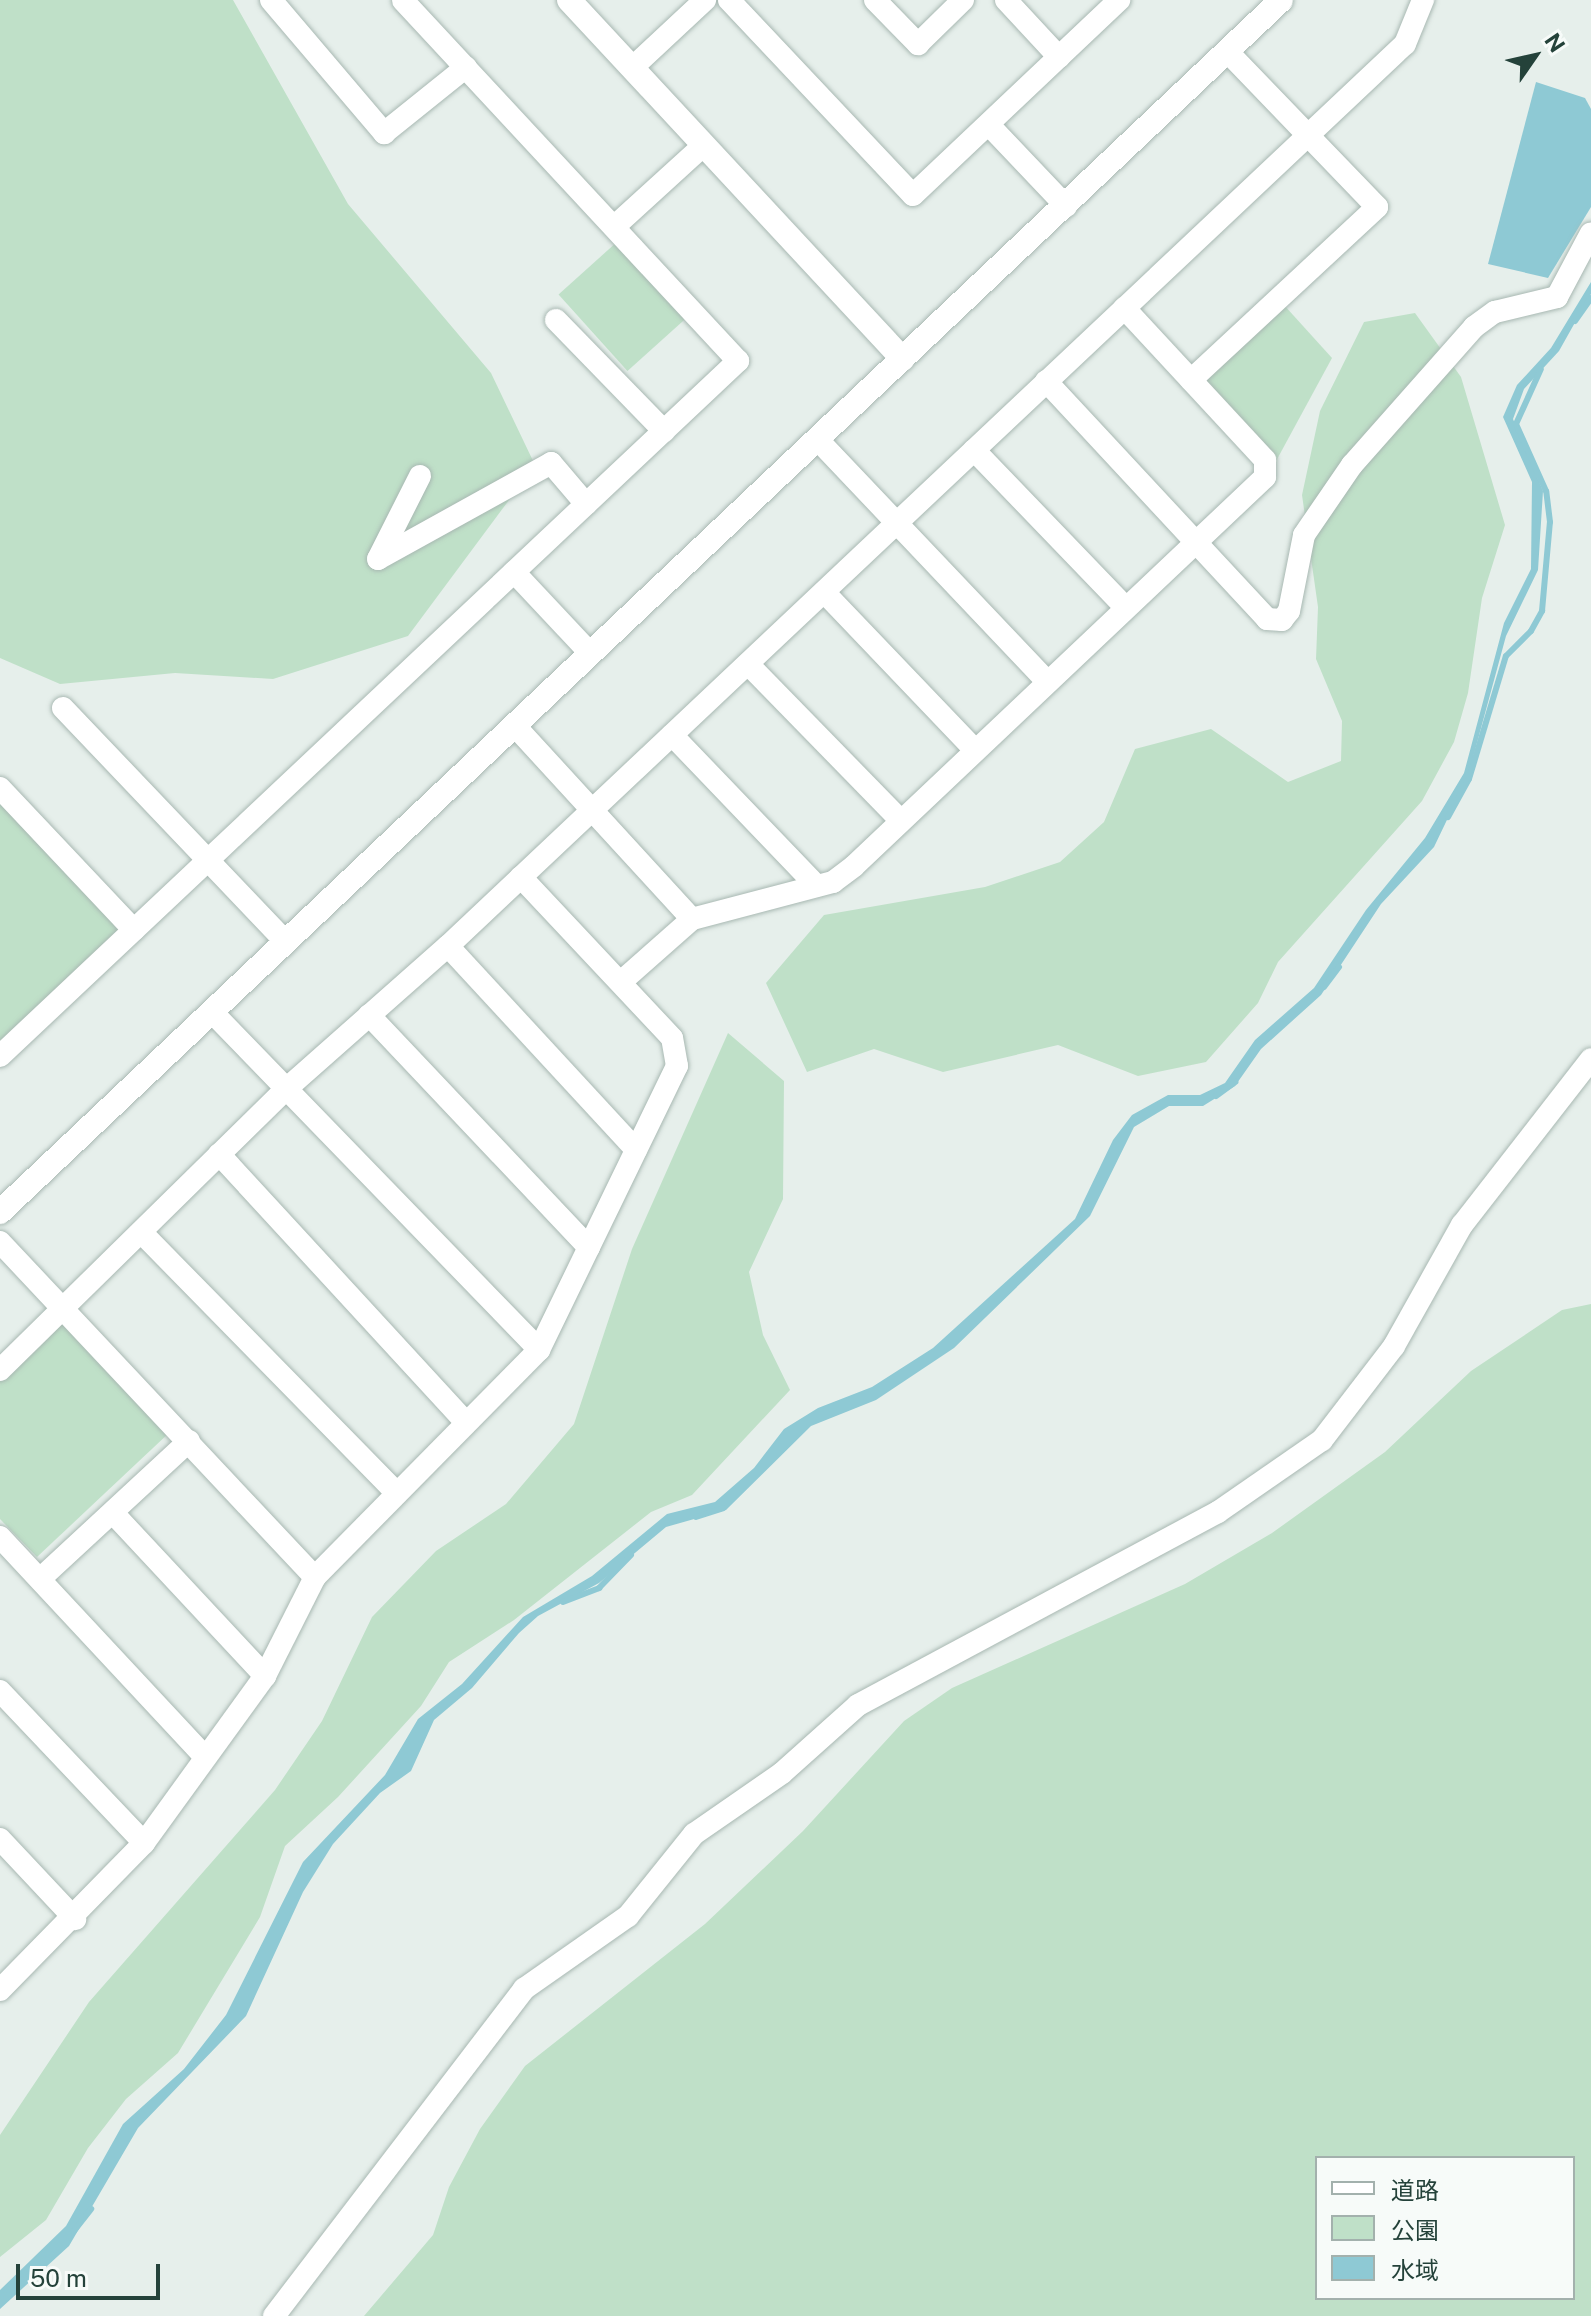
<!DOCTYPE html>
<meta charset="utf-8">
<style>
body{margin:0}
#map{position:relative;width:1591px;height:2316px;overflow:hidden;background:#e6efeb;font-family:"Public Sans","Noto Sans JP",sans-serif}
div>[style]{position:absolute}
.green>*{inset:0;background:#bfe0c8;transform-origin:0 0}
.water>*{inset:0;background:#8ec9d4}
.stream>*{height:6px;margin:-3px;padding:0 3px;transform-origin:3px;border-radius:3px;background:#8ec9d4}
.roads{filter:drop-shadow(0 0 2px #a8b8b2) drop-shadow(0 0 2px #a8b8b2)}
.minor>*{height:22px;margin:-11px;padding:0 11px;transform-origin:11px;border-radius:11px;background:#fff}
.tertiary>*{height:24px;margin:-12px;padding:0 12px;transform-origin:12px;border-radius:12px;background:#fff}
span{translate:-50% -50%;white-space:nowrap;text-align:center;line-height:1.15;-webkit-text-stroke:6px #f7fbf9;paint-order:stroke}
.legend{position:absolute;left:1315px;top:2156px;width:260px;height:144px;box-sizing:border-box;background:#f7fbf9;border:2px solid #a3b1ad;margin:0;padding:10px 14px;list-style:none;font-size:24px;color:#24423a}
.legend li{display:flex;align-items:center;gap:16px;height:40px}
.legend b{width:40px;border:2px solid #a3b1ad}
.north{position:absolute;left:1495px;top:16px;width:80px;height:80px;-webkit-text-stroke:6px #f7fbf9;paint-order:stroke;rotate:56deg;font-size:22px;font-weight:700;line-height:32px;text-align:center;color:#24423a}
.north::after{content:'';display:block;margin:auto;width:28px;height:36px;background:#24423a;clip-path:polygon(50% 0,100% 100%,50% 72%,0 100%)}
.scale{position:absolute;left:16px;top:2264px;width:144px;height:36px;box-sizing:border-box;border:4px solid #24423a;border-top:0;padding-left:10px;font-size:24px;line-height:28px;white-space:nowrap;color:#24423a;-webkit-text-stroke:6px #f7fbf9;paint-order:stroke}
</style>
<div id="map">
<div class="green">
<i style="clip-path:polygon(0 0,233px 0,348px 204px,491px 373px,535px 465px,408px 636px,273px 679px,175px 673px,60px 684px,0 658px)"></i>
<i style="left:618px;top:241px;width:103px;height:80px;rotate:48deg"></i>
<i style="clip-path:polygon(1284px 305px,1332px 358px,1275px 463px,1203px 380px)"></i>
<i style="clip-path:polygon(1415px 313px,1461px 377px,1505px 525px,1482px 598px,1468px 693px,1454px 742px,1422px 801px,1278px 962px,1258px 1003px,1206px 1062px,1138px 1076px,1058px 1045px,943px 1072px,874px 1049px,807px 1072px,766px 983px,824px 915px,985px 887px,1060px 862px,1104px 822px,1135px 749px,1211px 729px,1288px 782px,1341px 761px,1342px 721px,1316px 659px,1318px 607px,1302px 495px,1320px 411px,1364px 322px)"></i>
<i style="clip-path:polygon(0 801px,121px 927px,0 1043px)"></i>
<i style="clip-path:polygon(728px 1033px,784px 1081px,783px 1199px,749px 1272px,763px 1335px,790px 1390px,692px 1495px,651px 1512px,514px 1620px,449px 1662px,421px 1706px,338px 1797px,285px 1846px,260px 1917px,178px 2053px,126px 2099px,88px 2148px,46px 2220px,0 2257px,0 2135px,89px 2002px,275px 1790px,322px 1721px,372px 1617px,436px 1551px,506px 1504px,574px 1424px,632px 1249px)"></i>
<i style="clip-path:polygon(evenodd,1591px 1304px,1591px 2316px,364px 2316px,433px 2235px,449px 2187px,480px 2129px,525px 2066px,705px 1924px,803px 1831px,904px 1721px,952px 1688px,1185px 1584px,1272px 1533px,1385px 1452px,1471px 1371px,1562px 1310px,1591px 1304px,1317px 2158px,1573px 2158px,1573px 2298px,1317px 2298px,1317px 2158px)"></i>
<i style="clip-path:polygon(63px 1318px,170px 1432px,37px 1557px,0 1519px,0 1378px)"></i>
</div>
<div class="water">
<i style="clip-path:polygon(1536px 82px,1585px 98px,1591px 109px,1591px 207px,1548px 278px,1488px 264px)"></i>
<i style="clip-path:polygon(1591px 282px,1591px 294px,1559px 351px,1524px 389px,1513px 419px,1543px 491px,1538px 570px,1506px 636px,1468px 776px,1434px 847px,1381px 904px,1321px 995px,1261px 1049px,1235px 1086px,1203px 1106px,1169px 1106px,1134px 1127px,1090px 1216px,954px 1348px,876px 1400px,811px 1426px,726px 1510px,666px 1527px,599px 1583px,538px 1616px,519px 1633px,472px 1688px,434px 1720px,411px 1771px,380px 1793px,333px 1844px,303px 1892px,246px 2016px,138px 2128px,69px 2246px,0 2309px,0 2290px,66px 2226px,123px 2124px,184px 2069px,226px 2015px,303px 1862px,385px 1775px,418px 1719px,462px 1684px,523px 1617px,592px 1576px,667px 1514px,715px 1502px,754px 1468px,784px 1429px,818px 1408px,872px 1387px,933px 1348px,1075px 1219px,1113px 1140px,1132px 1115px,1168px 1095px,1200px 1095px,1225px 1083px,1255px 1040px,1314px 988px,1366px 910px,1425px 838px,1464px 773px,1504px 623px,1531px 569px,1532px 482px,1503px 417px,1517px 385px,1551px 348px)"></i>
</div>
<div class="stream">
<i style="left:1575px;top:321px;width:28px;rotate:-55deg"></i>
<i style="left:1448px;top:817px;width:43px;rotate:-61.1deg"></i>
<i style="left:1469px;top:779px;width:128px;rotate:-73.3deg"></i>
<i style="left:1506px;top:656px;width:35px;rotate:-45deg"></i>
<i style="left:1531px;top:631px;width:23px;rotate:-61deg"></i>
<i style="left:1542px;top:611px;width:89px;rotate:-84.9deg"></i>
<i style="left:1550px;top:522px;width:31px;rotate:-97deg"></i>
<i style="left:1546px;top:491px;width:73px;rotate:-114.1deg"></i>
<i style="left:1516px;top:424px;width:60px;rotate:-65.6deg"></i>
<i style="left:1324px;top:987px;width:25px;rotate:-53deg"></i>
<i style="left:1216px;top:1096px;width:24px;rotate:-36deg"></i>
<i style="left:696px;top:1517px;width:28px;rotate:-18deg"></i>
<i style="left:563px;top:1602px;width:39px;rotate:-21deg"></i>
<i style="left:599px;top:1588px;width:46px;rotate:-45.9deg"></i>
<i style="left:74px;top:2231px;width:28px;rotate:-52deg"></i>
</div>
<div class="roads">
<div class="minor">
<i style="left:271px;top:0;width:175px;rotate:49.6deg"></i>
<i style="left:384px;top:133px;width:105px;rotate:-38.8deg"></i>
<i style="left:729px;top:0;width:268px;rotate:46.7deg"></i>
<i style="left:913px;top:195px;width:284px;rotate:-43.4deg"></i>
<i style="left:875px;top:0;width:62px;rotate:45.7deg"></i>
<i style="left:918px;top:44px;width:63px;rotate:-44.4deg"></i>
<i style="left:1006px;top:0;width:78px;rotate:47.1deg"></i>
<i style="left:632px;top:68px;width:100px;rotate:-43deg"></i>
<i style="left:989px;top:125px;width:112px;rotate:46.5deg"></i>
<i style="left:615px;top:226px;width:120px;rotate:-42.3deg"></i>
<i style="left:556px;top:320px;width:155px;rotate:45.8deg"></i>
<i style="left:1191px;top:380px;width:254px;rotate:-42.9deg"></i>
<i style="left:1377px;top:207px;width:214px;rotate:-133.9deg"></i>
<i style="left:1046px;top:381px;width:325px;rotate:47.1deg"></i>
<i style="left:1267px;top:619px;width:15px;rotate:4deg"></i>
<i style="left:1282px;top:620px;width:11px;rotate:-52deg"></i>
<i style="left:1289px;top:611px;width:77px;rotate:-78.8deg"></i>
<i style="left:1304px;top:535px;width:85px;rotate:-55.6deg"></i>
<i style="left:1352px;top:465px;width:184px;rotate:-48.5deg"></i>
<i style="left:1474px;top:327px;width:26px;rotate:-36deg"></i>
<i style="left:1495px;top:312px;width:64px;rotate:-13.6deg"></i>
<i style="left:1557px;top:297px;width:72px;rotate:-62deg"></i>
<i style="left:818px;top:440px;width:332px;rotate:46.5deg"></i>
<i style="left:974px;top:450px;width:218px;rotate:46.1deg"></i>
<i style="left:420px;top:476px;width:93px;rotate:116.8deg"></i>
<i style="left:378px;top:559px;width:198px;rotate:-29deg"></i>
<i style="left:551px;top:463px;width:54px;rotate:49.5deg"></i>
<i style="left:514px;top:572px;width:112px;rotate:46.8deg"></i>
<i style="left:824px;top:592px;width:219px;rotate:46.3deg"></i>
<i style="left:748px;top:664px;width:219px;rotate:45.7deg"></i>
<i style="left:63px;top:708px;width:323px;rotate:46.4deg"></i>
<i style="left:515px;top:726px;width:262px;rotate:47.5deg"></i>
<i style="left:672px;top:735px;width:209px;rotate:46.2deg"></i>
<i style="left:0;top:788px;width:195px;rotate:46.7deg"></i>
<i style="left:448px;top:946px;width:277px;rotate:47.3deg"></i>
<i style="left:622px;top:981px;width:94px;rotate:-41.5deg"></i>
<i style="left:692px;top:919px;width:146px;rotate:-14.7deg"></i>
<i style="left:833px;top:882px;width:26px;rotate:-37deg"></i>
<i style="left:854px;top:866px;width:566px;rotate:-43.42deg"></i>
<i style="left:1265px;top:477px;width:17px;rotate:-90deg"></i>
<i style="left:1265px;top:460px;width:207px;rotate:-132.8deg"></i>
<i style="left:212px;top:1012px;width:470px;rotate:45.9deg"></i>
<i style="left:369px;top:1015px;width:320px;rotate:46.6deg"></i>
<i style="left:0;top:1056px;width:1014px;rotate:-43.28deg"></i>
<i style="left:738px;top:361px;width:492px;rotate:-132.9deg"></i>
<i style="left:219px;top:1154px;width:365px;rotate:47.4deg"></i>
<i style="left:141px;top:1232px;width:364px;rotate:45.6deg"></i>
<i style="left:0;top:1242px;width:460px;rotate:46.8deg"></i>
<i style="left:0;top:1370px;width:400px;rotate:-44.5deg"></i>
<i style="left:285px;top:1090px;width:217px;rotate:-41.5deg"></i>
<i style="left:448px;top:946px;width:1315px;rotate:-43.31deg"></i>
<i style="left:1405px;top:44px;width:48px;rotate:-67.8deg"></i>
<i style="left:113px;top:1513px;width:223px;rotate:47deg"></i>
<i style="left:0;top:1537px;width:301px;rotate:47deg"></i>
<i style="left:40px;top:1579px;width:203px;rotate:-42.8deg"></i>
<i style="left:0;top:1691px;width:209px;rotate:46.5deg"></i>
<i style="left:0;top:1839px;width:110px;rotate:46.8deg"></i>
<i style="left:0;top:1990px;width:206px;rotate:-45.6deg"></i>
<i style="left:144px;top:1843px;width:206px;rotate:-54.1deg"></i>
<i style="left:265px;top:1676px;width:111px;rotate:-63.2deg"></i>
<i style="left:315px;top:1577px;width:319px;rotate:-45.4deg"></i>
<i style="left:539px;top:1350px;width:316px;rotate:-64.1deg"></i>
<i style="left:677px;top:1066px;width:28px;rotate:-100deg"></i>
<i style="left:672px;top:1038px;width:221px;rotate:-133.2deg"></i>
<i style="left:274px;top:2316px;width:412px;rotate:-52.6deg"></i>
<i style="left:524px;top:1989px;width:127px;rotate:-35.1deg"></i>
<i style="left:628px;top:1916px;width:105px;rotate:-51.2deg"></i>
<i style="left:694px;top:1834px;width:107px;rotate:-34.7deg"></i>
<i style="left:782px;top:1773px;width:102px;rotate:-41.8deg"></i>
<i style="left:858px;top:1705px;width:408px;rotate:-28.2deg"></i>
<i style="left:1218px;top:1512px;width:126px;rotate:-34.7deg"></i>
<i style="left:1322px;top:1440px;width:118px;rotate:-52.5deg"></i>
<i style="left:1394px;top:1346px;width:139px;rotate:-60.7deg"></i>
<i style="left:1462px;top:1225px;width:210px;rotate:-52.1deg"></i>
</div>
<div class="tertiary">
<i style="left:569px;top:0;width:490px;rotate:47.1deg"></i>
<i style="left:0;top:1212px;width:1763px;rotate:-43.41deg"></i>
</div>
</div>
<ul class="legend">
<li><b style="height:10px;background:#fff"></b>道路</li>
<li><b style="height:22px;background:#bfe0c8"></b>公園</li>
<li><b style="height:22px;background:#8ec9d4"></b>水域</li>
</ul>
<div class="north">N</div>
<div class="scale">50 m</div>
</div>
